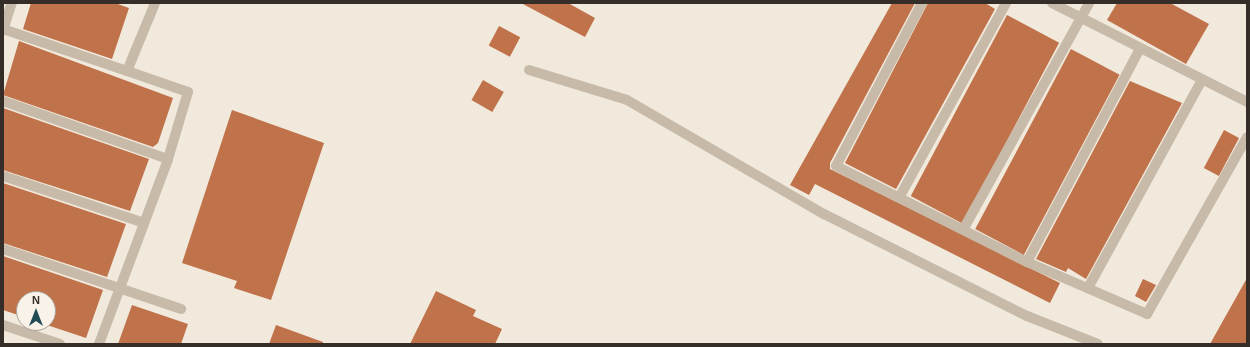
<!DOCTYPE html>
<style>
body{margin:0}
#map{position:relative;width:1250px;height:347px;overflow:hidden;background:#f1e9dc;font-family:Arial,sans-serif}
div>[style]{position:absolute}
.building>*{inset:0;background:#c0724a;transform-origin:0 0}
.minor>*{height:10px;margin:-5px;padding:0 5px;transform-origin:5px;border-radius:5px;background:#c8baa8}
span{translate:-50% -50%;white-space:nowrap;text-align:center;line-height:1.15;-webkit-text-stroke:3px #f9f2e8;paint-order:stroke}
.frame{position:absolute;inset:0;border:4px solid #352d28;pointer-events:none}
.north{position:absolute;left:16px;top:291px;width:40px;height:40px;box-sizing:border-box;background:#f9f2e8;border:1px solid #aba39b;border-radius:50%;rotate:0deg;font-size:11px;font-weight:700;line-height:16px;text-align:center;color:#352d28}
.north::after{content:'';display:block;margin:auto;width:14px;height:18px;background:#1f4c55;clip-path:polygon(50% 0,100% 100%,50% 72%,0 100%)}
</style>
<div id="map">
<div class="building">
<i style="clip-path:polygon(31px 3px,115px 3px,129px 8px,112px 59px,23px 29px)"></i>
<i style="clip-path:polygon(521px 3px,568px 3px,595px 18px,585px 37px)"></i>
<i style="clip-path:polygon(892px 3px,915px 3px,830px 163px,830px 169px,1060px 283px,1050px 303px,815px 184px,809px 195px,790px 185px)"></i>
<i style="clip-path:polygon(928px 3px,985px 3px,995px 9px,896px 189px,845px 163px)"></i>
<i style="clip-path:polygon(1117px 3px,1170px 3px,1209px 24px,1186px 64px,1107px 20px)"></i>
<i style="left:1007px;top:15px;width:59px;height:205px;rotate:28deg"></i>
<i style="left:499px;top:26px;width:24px;height:22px;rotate:28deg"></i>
<i style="clip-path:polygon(19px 41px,173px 98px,158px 143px,153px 147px,3px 95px)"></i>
<i style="left:1071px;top:49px;width:55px;height:204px;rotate:28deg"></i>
<i style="left:483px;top:80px;width:24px;height:23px;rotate:30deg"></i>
<i style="clip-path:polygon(1130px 81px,1182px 103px,1086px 279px,1068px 268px,1066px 272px,1036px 259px)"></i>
<i style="clip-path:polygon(3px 108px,149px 159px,130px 211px,3px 170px)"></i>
<i style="clip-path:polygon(232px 110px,324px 143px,271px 300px,234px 288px,237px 281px,182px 263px)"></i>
<i style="left:1224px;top:130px;width:17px;height:43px;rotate:28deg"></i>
<i style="clip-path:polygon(3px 183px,126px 224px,107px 277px,3px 243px)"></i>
<i style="clip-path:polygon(3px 256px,103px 290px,86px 338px,41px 323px,48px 323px,48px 299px,24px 299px,24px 317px,3px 310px)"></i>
<i style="clip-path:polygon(1247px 278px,1247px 344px,1210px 344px)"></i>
<i style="clip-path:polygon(1143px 279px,1156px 285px,1146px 302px,1135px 296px)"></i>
<i style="clip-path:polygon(436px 291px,476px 310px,473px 316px,502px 329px,495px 344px,410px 344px)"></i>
<i style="clip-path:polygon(132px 305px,188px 324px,181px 344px,118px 344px)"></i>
<i style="clip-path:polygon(276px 325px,323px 342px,323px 344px,269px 344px)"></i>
</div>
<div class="minor">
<i style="left:922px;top:3px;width:184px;rotate:117.8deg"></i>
<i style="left:836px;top:166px;width:214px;rotate:26.7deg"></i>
<i style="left:1027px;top:262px;width:131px;rotate:23.4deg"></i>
<i style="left:1147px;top:314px;width:203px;rotate:-60.5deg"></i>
<i style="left:1052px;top:3px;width:219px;rotate:26.9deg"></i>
<i style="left:3px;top:29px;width:131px;rotate:18.7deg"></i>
<i style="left:3px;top:30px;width:28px;rotate:-72deg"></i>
<i style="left:529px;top:70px;width:102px;rotate:17deg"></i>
<i style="left:627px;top:100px;width:228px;rotate:30.1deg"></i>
<i style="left:824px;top:214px;width:227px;rotate:26.7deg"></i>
<i style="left:1027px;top:316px;width:76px;rotate:21.5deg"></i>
<i style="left:3px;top:101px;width:175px;rotate:19.4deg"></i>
<i style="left:3px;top:176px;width:149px;rotate:18.4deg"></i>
<i style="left:900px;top:196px;width:220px;rotate:-61.2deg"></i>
<i style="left:964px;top:228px;width:257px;rotate:-60.9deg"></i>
<i style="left:3px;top:249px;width:188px;rotate:18.6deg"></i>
<i style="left:1027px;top:262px;width:241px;rotate:-62.1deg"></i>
<i style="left:1088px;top:288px;width:237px;rotate:-61.3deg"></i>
<i style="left:3px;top:325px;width:60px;rotate:18.4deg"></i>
<i style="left:99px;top:344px;width:197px;rotate:-69.5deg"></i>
<i style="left:168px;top:159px;width:70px;rotate:-73.4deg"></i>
<i style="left:188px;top:92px;width:65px;rotate:-161deg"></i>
<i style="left:127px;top:71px;width:74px;rotate:-67.6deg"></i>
</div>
<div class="frame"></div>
<div class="north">N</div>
</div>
